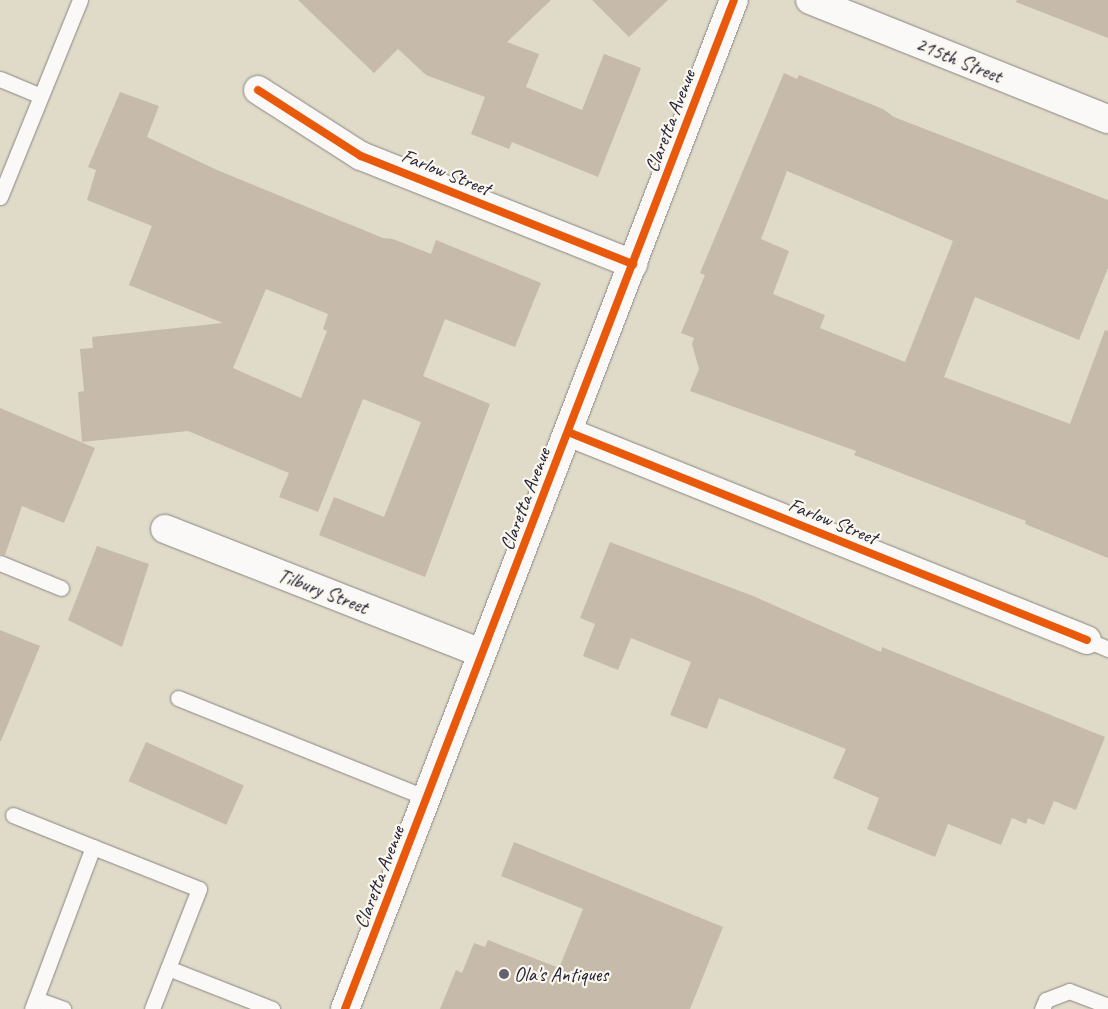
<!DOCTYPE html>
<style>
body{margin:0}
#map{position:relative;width:1108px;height:1009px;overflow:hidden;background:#e0dac8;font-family:Caveat,sans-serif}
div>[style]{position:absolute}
.building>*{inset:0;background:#c6bbaa;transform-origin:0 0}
.roads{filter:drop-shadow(0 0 1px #8a8782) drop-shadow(0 0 1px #8a8782)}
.lane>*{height:15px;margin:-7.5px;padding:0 7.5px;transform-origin:7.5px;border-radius:7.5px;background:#faf9f7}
.street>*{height:28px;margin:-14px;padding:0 14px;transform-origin:14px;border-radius:14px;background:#faf9f7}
.cycleway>*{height:8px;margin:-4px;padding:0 4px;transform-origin:4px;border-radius:4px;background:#e8590c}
.dots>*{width:14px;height:14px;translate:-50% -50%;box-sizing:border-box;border:2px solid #fbf7ec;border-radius:50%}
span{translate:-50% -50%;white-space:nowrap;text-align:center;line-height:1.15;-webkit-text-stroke:4.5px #fbf7ec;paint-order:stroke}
.street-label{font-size:20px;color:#22223b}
.poi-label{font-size:20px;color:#22223b}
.left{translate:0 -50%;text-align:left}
</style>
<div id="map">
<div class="building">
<i style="clip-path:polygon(298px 0,551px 0,507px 42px,539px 54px,526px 87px,582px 110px,604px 54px,641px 68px,598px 177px,512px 142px,509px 149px,471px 134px,485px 97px,426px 75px,398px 49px,374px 73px)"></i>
<i style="clip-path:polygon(592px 0,668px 0,629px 37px)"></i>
<i style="clip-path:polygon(1017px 0,1108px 0,1108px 38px,1016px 2px)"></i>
<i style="clip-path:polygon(evenodd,784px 73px,797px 79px,799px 75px,883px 109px,894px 117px,1108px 200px,1108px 268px,1079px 340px,975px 297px,944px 377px,1070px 424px,1105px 330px,1108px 331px,1108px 558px,1025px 524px,1026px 521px,854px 455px,856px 451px,690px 391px,699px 369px,692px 344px,694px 338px,681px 333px,705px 275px,700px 273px,784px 73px,787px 171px,953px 241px,905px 362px,820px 328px,825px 315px,773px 294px,789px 251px,761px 239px,787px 171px)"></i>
<i style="clip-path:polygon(evenodd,120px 92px,159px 106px,147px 137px,217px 170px,383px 238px,393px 239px,431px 254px,436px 240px,541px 283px,515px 347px,445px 319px,423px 376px,490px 404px,425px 577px,319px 535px,334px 497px,384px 517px,421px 422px,363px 399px,318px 512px,279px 497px,289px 473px,188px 431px,82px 442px,78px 392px,84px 391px,80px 349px,93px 348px,92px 337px,223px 323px,129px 285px,152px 226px,87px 200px,96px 170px,88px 167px,120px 92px,266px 289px,328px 314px,323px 329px,327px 331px,301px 398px,233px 368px,266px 289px)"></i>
<i style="clip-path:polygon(0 408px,95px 448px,64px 523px,22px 506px,5px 555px,0 554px)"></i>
<i style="clip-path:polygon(610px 542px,753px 596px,881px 652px,882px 647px,1105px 737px,1076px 810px,1054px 801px,1044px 825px,1028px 818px,1026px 824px,1012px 818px,1001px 845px,948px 824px,935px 857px,867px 829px,879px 798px,833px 778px,846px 749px,719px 698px,707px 729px,670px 715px,691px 662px,631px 638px,618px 670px,583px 656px,595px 624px,580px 618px)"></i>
<i style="clip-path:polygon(97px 546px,149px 564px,122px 647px,68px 620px)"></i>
<i style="clip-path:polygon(0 630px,40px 646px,1px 741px,0 741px)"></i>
<i style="left:146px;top:742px;width:107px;height:43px;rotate:24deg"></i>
<i style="clip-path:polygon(514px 842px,723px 927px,690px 1009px,440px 1009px,456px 970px,462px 973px,474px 943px,485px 947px,488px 940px,559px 968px,583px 909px,501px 876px)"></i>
</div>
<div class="roads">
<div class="lane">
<i style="left:0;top:79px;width:44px;rotate:22.5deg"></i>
<i style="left:0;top:197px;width:213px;rotate:-67.9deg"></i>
<i style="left:0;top:563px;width:66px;rotate:22.3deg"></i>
<i style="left:1087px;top:640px;width:23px;rotate:23deg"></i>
<i style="left:178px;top:698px;width:268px;rotate:21.9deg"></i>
<i style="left:13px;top:815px;width:86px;rotate:21.8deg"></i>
<i style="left:168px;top:968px;width:112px;rotate:21.5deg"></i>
<i style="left:36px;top:999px;width:29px;rotate:20deg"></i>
<i style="left:32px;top:1009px;width:173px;rotate:-69.4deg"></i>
<i style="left:93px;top:847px;width:114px;rotate:21.6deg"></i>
<i style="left:199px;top:889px;width:129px;rotate:111.4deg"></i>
<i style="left:1042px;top:1009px;width:10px;rotate:-66deg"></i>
<i style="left:1046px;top:1000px;width:25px;rotate:-21deg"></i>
<i style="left:1069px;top:991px;width:42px;rotate:21deg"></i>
</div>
<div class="street">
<i style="left:810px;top:0;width:321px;rotate:21.8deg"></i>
<i style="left:258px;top:90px;width:122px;rotate:32.7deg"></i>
<i style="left:361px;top:156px;width:293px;rotate:21.7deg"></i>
<i style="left:568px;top:432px;width:559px;rotate:21.84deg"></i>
<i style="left:165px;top:529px;width:340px;rotate:21.4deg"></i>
<i style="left:345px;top:1009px;width:1081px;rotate:-68.92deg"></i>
</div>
</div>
<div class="cycleway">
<i style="left:258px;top:90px;width:122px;rotate:32.7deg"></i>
<i style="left:361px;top:156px;width:293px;rotate:21.7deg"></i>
<i style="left:568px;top:432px;width:559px;rotate:21.84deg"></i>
<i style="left:345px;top:1009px;width:1081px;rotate:-68.92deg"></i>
</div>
<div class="dots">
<i style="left:504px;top:974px;background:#64626c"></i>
</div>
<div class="street-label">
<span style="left:959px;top:60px;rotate:22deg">215th Street</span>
<span style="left:670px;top:121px;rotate:-69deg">Claretta Avenue</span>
<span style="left:446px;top:172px;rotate:22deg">Farlow Street</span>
<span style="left:525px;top:499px;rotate:-69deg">Claretta Avenue</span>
<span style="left:833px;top:521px;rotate:22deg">Farlow Street</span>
<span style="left:323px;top:591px;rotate:21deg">Tilbury Street</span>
<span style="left:379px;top:877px;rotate:-69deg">Claretta Avenue</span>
</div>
<div class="poi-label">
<span class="left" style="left:514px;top:974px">Ola's Antiques</span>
</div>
</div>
